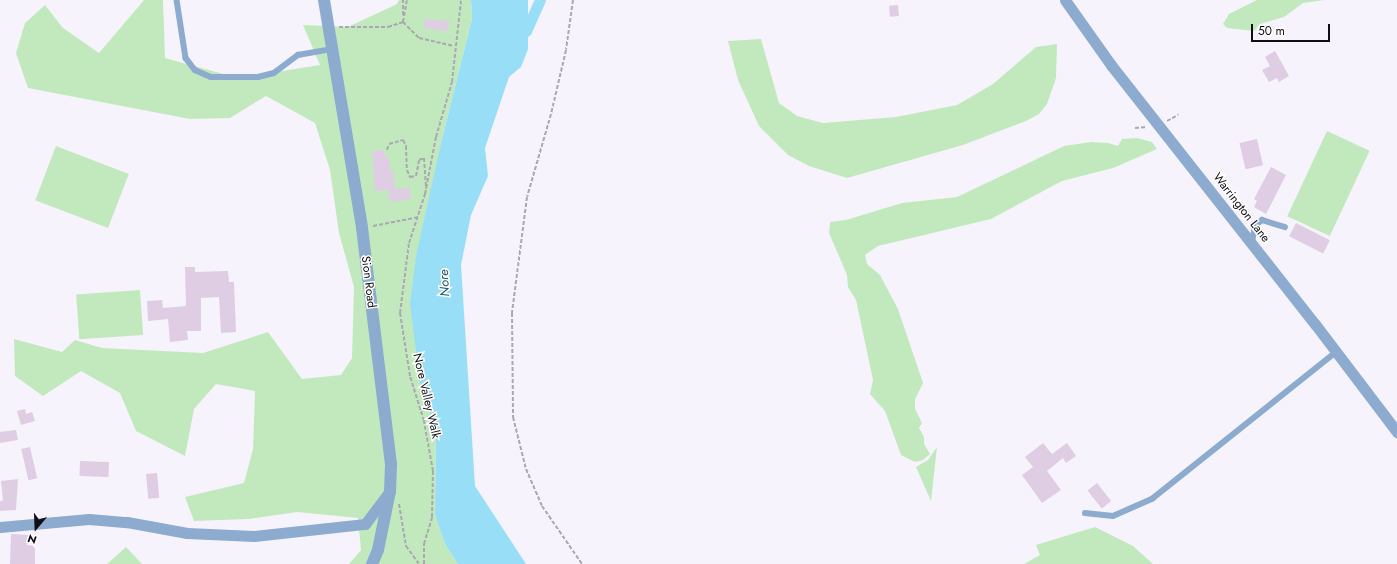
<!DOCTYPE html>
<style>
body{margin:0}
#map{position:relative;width:1397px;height:564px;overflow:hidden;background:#f7f3fd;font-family:Jost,sans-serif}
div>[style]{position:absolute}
.green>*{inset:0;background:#c2e9be;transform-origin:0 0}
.water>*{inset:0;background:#99def7}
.canal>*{height:11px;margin:-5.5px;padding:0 5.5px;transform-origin:5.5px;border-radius:5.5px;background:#99def7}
.building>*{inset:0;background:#decde3;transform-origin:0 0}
.path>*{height:2px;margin-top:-1px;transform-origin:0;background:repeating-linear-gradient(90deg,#aba8b1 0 4px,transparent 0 6px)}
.service>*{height:5.5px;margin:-2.75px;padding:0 2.75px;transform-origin:2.75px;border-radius:2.75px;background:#8cabce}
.minor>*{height:11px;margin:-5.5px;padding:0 5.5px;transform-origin:5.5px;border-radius:5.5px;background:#8cabce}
.tertiary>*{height:12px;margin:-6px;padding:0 6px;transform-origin:6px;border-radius:6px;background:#8cabce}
span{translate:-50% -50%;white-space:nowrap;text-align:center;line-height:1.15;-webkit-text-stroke:3px #fff;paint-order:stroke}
.street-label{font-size:12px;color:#100d15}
.water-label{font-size:13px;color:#1b5466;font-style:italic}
.north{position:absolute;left:16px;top:508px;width:40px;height:40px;-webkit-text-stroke:3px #fff;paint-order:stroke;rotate:199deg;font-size:11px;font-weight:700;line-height:16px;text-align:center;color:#100d15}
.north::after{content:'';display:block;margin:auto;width:14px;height:18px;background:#100d15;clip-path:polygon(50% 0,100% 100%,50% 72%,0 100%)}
.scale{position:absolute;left:1251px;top:24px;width:79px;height:18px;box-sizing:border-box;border:2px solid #100d15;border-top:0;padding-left:5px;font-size:12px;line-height:14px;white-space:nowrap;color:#100d15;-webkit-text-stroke:3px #fff;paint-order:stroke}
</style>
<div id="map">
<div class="green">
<i style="clip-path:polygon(144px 0,163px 0,165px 58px,238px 78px,320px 65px,303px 25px,348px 27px,397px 4px,399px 0,471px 0,472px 19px,441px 143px,420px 383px,436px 431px,435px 515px,445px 544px,458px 564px,349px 564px,361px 550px,358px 518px,297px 512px,249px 519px,194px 521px,185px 497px,244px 483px,253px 449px,255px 391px,216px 384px,194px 409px,185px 456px,136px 431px,120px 393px,81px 371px,43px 396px,15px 376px,14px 339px,62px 352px,75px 340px,102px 348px,203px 353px,268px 332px,302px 379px,341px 375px,352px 358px,354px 287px,339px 233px,330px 170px,315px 123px,266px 96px,230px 118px,190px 119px,28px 88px,16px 53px,25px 23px,45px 5px,63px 28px,99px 53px)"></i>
<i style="clip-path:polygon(1257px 0,1325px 0,1303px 3px,1284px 17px,1260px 24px,1254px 31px,1227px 28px,1223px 24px,1229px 14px)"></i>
<i style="clip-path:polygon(761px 39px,779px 103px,797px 116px,823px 123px,896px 117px,957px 105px,993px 84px,1036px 47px,1057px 44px,1056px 78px,1047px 104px,1039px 114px,1026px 121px,963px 145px,847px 178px,809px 166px,788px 155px,759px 126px,738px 80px,728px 41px)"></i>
<i style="left:1327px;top:131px;width:47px;height:94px;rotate:25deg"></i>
<i style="clip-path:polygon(1137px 138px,1152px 142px,1157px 149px,1113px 168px,1062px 181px,991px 219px,878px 246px,865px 255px,867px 264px,880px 275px,898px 309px,923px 383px,915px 399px,915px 409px,922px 423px,919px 428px,924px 437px,924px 444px,930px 454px,923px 460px,915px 462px,901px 455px,885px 411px,870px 394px,873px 380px,856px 300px,848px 287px,847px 275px,829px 233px,830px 222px,846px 220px,902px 203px,957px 197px,1064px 146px,1091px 142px,1108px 143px,1118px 146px,1122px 139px)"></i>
<i style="left:56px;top:146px;width:78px;height:58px;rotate:21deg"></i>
<i style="left:140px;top:290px;width:45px;height:64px;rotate:86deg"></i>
<i style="clip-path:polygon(937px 447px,931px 501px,916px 467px,928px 460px)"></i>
<i style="clip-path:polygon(1095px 527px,1133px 546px,1153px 564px,1024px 564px,1040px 555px,1036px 545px)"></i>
<i style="clip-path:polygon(126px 547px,142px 564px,107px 564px)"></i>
</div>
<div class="water">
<i style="clip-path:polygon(471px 0,528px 0,528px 49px,521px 67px,509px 77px,485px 148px,488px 176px,471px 215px,461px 265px,475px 486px,526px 564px,458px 564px,445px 544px,435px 515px,436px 431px,420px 383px,410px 304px,416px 256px,441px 143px,472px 19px)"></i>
</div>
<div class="canal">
<i style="left:526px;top:31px;width:34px;rotate:-66deg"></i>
</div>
<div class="building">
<i style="left:898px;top:5px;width:11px;height:9px;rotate:85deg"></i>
<i style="clip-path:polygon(425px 19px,450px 21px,448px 31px,424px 28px)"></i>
<i style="clip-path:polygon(1275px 51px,1289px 76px,1279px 82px,1277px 78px,1269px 82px,1262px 70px,1270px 66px,1265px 57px)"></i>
<i style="left:1257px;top:139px;width:27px;height:18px;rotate:77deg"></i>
<i style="clip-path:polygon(384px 150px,385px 157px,389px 157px,390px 171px,393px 171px,395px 189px,410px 188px,410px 200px,389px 201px,388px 190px,375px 191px,372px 151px)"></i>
<i style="clip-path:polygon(1271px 167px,1286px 175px,1266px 214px,1254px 207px,1257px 201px,1254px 199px)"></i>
<i style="left:1296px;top:223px;width:38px;height:15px;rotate:27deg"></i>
<i style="clip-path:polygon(185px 267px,195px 267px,195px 272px,228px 271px,229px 282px,234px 282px,236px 332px,221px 333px,219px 297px,201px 298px,201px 331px,187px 331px,188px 340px,170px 342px,168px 319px,148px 321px,147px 301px,162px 300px,163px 308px,186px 306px)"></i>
<i style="clip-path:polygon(25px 409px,26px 414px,32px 412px,35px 421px,21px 425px,17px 411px)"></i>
<i style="clip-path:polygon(16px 430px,18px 440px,0 443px,0 432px)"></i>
<i style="clip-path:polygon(1043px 443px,1052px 454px,1067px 443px,1076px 456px,1066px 463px,1063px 458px,1047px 471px,1061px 490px,1042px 503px,1022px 475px,1033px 467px,1025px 457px)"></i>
<i style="left:30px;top:447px;width:32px;height:9px;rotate:77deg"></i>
<i style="left:80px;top:461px;width:29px;height:15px;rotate:2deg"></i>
<i style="left:157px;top:473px;width:25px;height:11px;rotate:85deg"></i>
<i style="clip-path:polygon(18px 479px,16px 510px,0 511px,0 501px,3px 501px,1px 481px)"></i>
<i style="left:1097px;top:483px;width:23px;height:12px;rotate:52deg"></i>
<i style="clip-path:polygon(11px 534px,28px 535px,27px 545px,35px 546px,35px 564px,10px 564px)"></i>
</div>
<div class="path">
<i style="left:573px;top:0;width:50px;rotate:98deg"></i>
<i style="left:566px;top:50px;width:66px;rotate:103.2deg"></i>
<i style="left:551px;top:114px;width:86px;rotate:106.1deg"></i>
<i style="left:527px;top:197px;width:117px;rotate:97.4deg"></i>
<i style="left:512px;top:313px;width:104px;rotate:89.4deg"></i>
<i style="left:513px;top:417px;width:54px;rotate:76deg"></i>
<i style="left:526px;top:469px;width:40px;rotate:66.6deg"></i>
<i style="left:542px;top:506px;width:70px;rotate:55.4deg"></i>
<i style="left:403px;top:15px;width:15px;rotate:-90deg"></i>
<i style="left:403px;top:22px;width:23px;rotate:45deg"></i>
<i style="left:419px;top:38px;width:36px;rotate:13deg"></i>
<i style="left:339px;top:27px;width:49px"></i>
<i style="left:388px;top:27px;width:16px;rotate:-18deg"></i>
<i style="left:403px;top:22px;width:22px;rotate:-80deg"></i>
<i style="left:1167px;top:121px;width:13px;rotate:-29deg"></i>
<i style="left:1135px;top:128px;width:12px;rotate:-5deg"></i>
<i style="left:387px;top:150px;width:6px;rotate:-72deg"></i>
<i style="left:389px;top:144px;width:15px;rotate:-16deg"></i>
<i style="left:403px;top:140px;width:7px;rotate:63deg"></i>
<i style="left:406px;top:146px;width:24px;rotate:88deg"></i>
<i style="left:407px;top:170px;width:8px;rotate:67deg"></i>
<i style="left:410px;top:177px;width:6px;rotate:-9deg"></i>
<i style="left:416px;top:176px;width:16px;rotate:-79deg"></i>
<i style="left:419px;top:160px;width:5px;rotate:-22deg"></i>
<i style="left:424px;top:158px;width:31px;rotate:86deg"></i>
<i style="left:373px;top:226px;width:47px;rotate:-11.1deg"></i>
<i style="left:399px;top:504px;width:43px;rotate:80.5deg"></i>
<i style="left:406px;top:546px;width:22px;rotate:54deg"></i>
<i style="left:424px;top:564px;width:20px;rotate:-90deg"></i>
<i style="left:424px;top:544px;width:28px;rotate:-73deg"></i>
<i style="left:432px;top:517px;width:46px;rotate:-88.8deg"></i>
<i style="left:433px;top:471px;width:51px;rotate:-100.2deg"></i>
<i style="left:424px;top:421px;width:47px;rotate:-107.3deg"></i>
<i style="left:410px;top:376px;width:64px;rotate:-99deg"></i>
<i style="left:400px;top:313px;width:71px;rotate:-82.7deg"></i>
<i style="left:409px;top:243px;width:52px;rotate:-71.9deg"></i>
<i style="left:425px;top:194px;width:58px;rotate:-79.1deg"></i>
<i style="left:436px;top:137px;width:57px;rotate:-73.8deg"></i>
<i style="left:452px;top:82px;width:82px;rotate:-83.7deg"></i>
</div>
<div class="service">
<i style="left:177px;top:0;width:59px;rotate:81.2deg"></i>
<i style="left:186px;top:58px;width:15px;rotate:53deg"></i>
<i style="left:195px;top:70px;width:17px;rotate:24deg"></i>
<i style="left:211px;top:77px;width:47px"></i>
<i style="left:258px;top:77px;width:16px;rotate:-14deg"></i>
<i style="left:274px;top:73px;width:30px;rotate:-37deg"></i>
<i style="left:298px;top:55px;width:35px;rotate:-10deg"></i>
<i style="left:1252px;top:242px;width:16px;rotate:-79deg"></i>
<i style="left:1255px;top:226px;width:9px;rotate:-41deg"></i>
<i style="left:1262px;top:220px;width:24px;rotate:17deg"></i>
<i style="left:1085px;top:513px;width:28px;rotate:6deg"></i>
<i style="left:1113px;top:516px;width:43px;rotate:-23.6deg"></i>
<i style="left:1152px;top:499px;width:236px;rotate:-38.6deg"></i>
</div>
<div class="minor">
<i style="left:1065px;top:0;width:80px;rotate:54.7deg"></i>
<i style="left:1111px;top:65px;width:330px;rotate:51.8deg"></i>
<i style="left:1315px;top:324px;width:136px;rotate:52.8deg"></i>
<i style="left:0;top:527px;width:89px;rotate:-5.1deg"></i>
<i style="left:89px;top:519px;width:38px;rotate:5deg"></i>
<i style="left:127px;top:522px;width:61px;rotate:10.4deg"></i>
<i style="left:187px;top:533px;width:67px;rotate:2.6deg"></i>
<i style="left:254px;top:536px;width:112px;rotate:-6.2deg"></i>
<i style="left:365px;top:524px;width:41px;rotate:-52.9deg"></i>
</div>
<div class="tertiary">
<i style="left:324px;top:0;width:231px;rotate:80.5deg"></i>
<i style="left:362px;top:228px;width:238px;rotate:83deg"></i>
<i style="left:391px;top:464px;width:27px;rotate:92deg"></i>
<i style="left:390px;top:491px;width:60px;rotate:101.5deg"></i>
<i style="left:378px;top:550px;width:15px;rotate:113deg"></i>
</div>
<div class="street-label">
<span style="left:1241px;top:208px;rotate:52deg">Warrington Lane</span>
<span style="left:368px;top:282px;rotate:83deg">Sion Road</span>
<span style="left:426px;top:396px;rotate:77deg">Nore Valley Walk</span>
</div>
<div class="water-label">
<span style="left:445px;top:283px;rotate:-93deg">Nore</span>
</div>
<div class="north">N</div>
<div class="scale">50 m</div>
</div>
